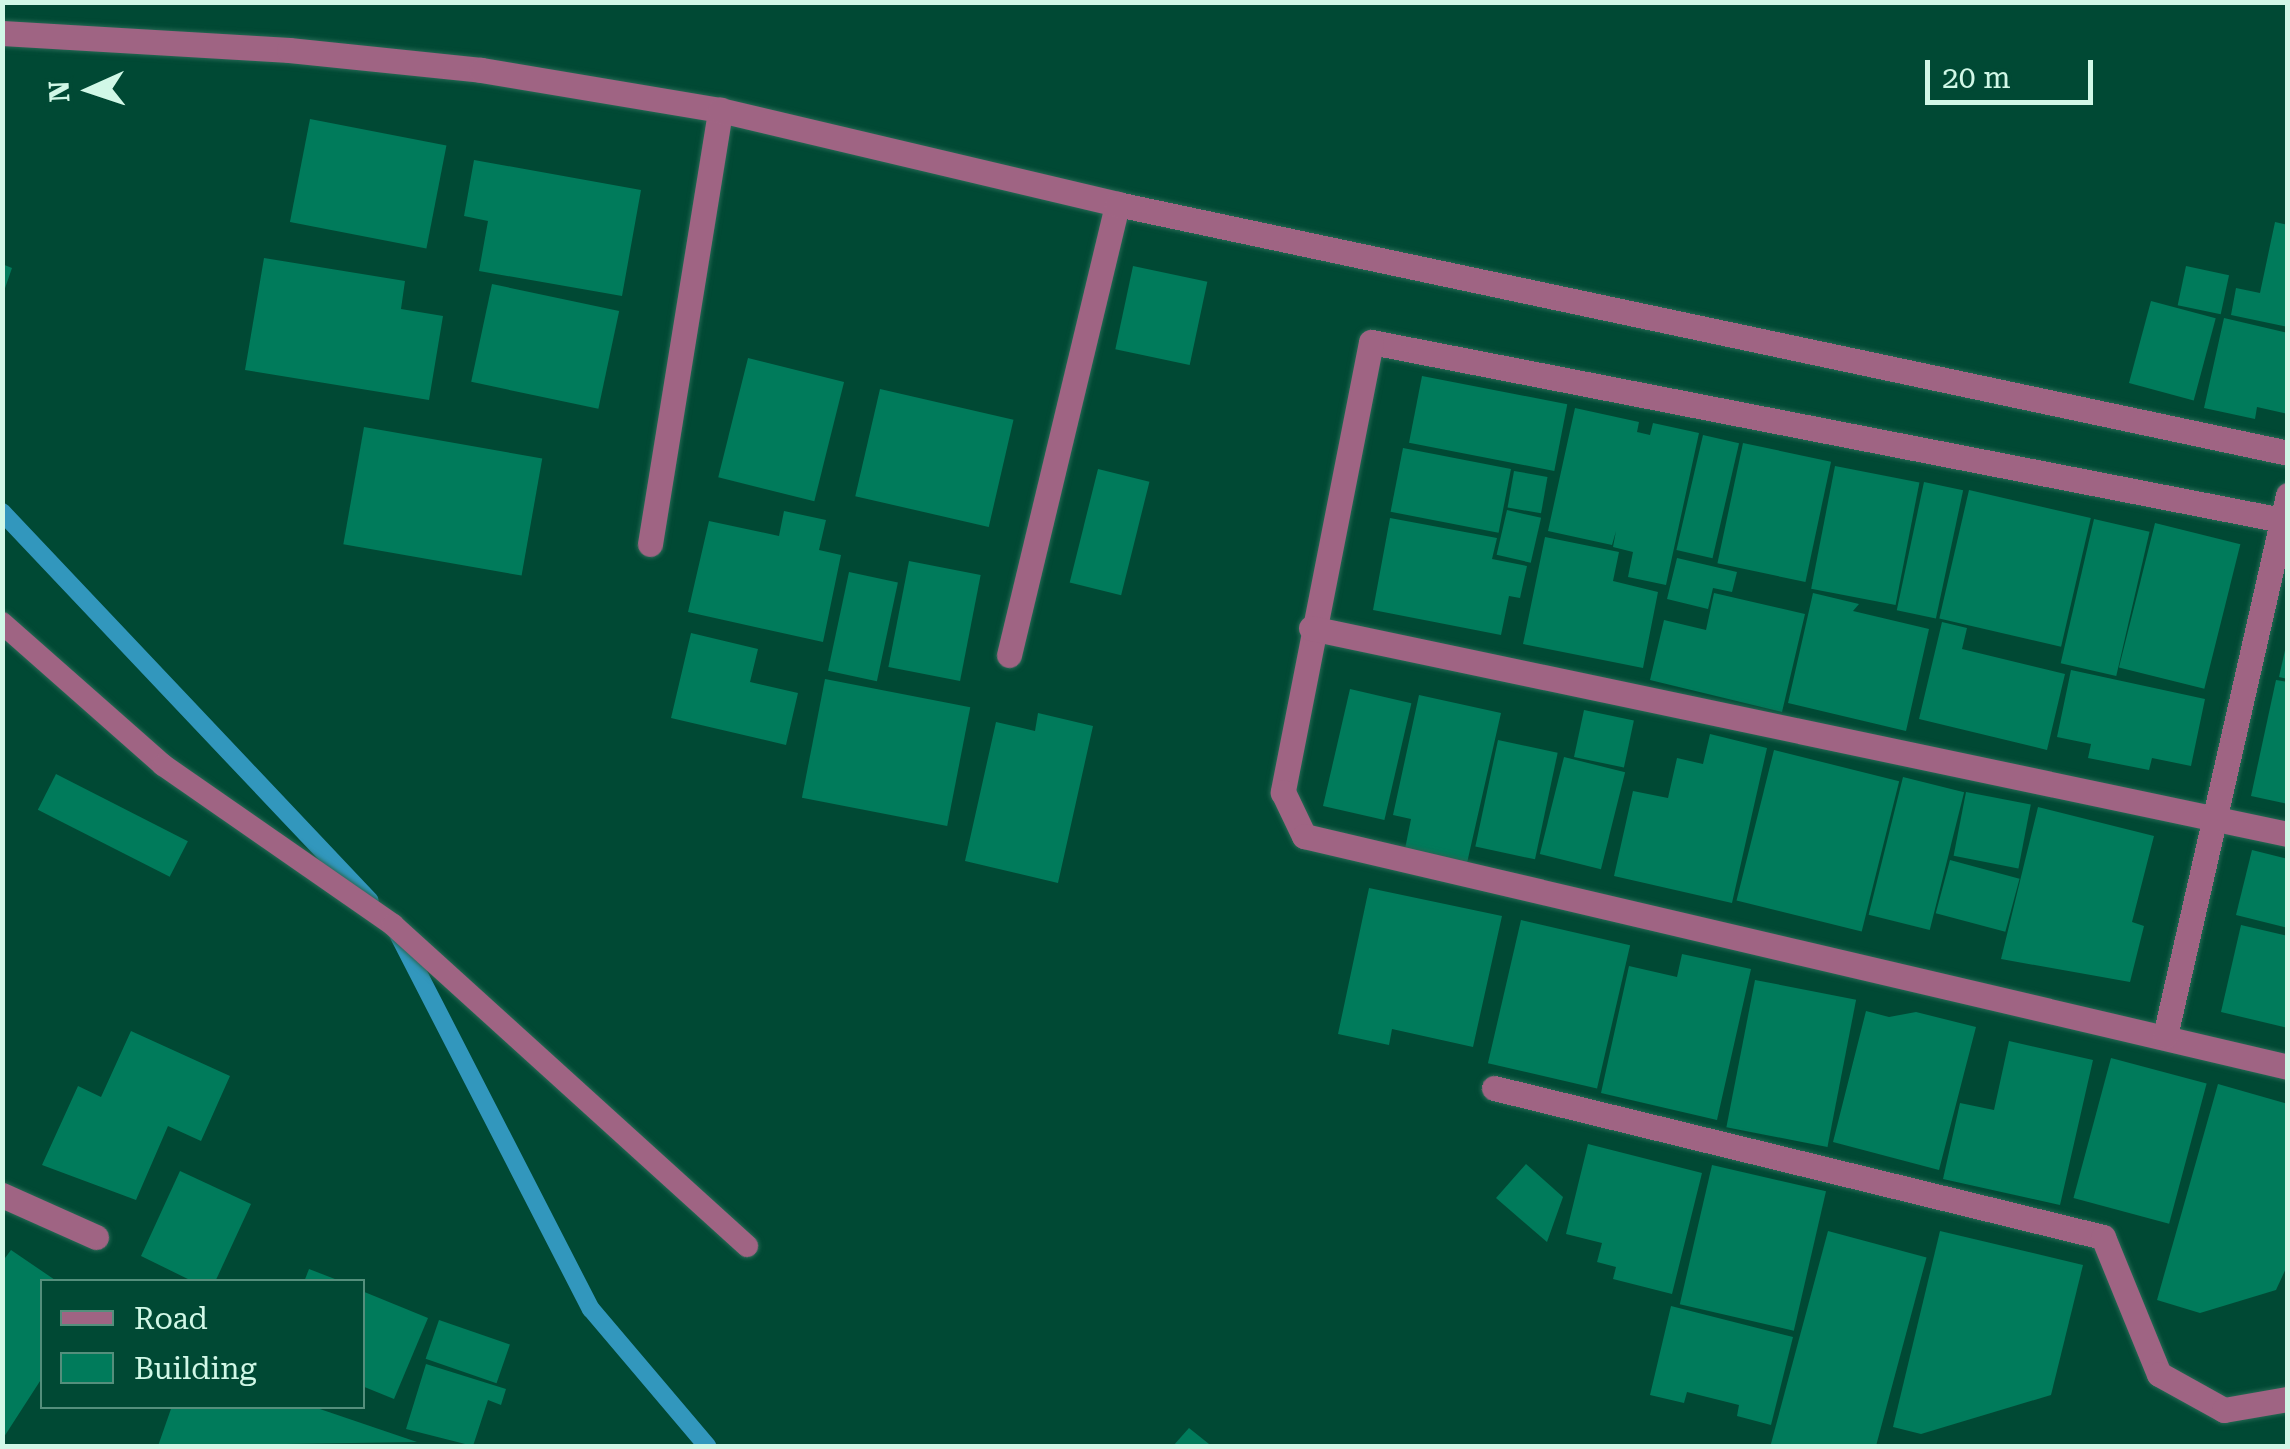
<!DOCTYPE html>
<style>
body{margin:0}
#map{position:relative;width:2290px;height:1449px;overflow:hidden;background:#004934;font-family:"Roboto Serif",serif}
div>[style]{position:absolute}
.stream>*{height:18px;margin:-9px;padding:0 9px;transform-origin:9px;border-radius:9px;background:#3297bd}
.building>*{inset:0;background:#007b5b;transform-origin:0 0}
.roads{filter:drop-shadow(0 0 2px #266854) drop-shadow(0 0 2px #266854)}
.service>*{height:22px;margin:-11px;padding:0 11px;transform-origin:11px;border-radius:11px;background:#9f6483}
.minor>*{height:25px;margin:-12.5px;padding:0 12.5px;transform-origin:12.5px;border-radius:12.5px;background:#9f6483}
.tertiary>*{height:25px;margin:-12.5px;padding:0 12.5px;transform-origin:12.5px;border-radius:12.5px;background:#9f6483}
span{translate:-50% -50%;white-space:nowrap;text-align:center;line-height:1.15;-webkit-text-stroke:8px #004934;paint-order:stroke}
.frame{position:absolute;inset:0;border:5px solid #d1f8e7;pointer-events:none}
.legend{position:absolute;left:40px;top:1279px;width:325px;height:130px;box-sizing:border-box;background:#004934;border:2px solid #548f7c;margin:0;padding:12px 18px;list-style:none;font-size:30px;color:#d1f8e7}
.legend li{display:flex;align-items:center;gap:20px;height:50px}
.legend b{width:50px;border:2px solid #548f7c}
.north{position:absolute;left:40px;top:40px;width:100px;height:100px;-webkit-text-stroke:8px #004934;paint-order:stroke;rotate:267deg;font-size:28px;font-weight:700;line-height:40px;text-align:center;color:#d1f8e7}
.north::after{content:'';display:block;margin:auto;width:35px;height:45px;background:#d1f8e7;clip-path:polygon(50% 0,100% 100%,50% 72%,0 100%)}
.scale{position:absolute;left:1925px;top:60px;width:168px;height:45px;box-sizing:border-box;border:5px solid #d1f8e7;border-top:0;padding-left:12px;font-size:30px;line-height:35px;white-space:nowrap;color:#d1f8e7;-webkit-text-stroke:8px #004934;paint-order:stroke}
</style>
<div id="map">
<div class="stream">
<i style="left:2px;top:512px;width:535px;rotate:46.59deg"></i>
<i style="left:397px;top:932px;width:424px;rotate:62.8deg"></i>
<i style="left:591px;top:1309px;width:180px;rotate:49.7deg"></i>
</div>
<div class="building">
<i style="left:310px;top:119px;width:139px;height:105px;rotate:11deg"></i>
<i style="clip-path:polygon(474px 160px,641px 190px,622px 296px,479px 271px,488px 221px,464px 216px)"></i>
<i style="clip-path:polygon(2275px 222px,2288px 225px,2288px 327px,2231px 315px,2236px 288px,2260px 293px)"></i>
<i style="clip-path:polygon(264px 258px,405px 281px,401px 309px,443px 316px,429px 400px,245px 370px)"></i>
<i style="clip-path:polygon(2px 264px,12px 268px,3px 294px,2px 294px)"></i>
<i style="left:1133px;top:266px;width:76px;height:85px;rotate:12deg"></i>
<i style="left:2186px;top:266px;width:44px;height:40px;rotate:12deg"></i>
<i style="left:492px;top:284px;width:130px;height:100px;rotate:12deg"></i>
<i style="left:2151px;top:301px;width:67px;height:85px;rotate:15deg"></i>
<i style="clip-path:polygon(2224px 318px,2288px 333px,2288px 414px,2257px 407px,2255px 419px,2204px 408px)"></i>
<i style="left:748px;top:358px;width:99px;height:123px;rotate:14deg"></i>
<i style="left:1422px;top:376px;width:148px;height:68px;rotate:11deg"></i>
<i style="left:880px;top:389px;width:137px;height:110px;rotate:13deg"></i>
<i style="clip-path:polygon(1575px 408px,1639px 422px,1637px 432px,1650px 435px,1653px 423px,1699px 433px,1666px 585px,1628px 577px,1633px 552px,1613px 547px,1616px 531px,1612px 545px,1548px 531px)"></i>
<i style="left:364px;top:427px;width:181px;height:119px;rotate:10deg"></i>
<i style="left:1703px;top:435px;width:37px;height:118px;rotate:13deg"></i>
<i style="left:1743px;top:443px;width:90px;height:123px;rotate:12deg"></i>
<i style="left:1403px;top:448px;width:110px;height:65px;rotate:11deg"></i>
<i style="left:1835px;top:466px;width:86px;height:125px;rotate:11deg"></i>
<i style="left:1098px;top:469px;width:53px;height:117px;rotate:14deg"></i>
<i style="left:1514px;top:471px;width:34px;height:37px;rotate:10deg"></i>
<i style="left:1924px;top:482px;width:40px;height:131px;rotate:12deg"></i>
<i style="left:1969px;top:490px;width:125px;height:132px;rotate:13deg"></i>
<i style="left:1507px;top:510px;width:35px;height:46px;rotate:13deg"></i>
<i style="clip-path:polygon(784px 511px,826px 520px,819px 550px,841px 555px,823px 642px,688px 612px,709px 521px,779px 536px)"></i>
<i style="clip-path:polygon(1390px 518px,1497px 538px,1492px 559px,1527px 566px,1520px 598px,1509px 596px,1501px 635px,1373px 610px)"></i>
<i style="left:2094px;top:519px;width:57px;height:148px;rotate:13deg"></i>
<i style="left:2155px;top:523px;width:88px;height:149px;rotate:14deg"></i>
<i style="clip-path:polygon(1545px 537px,1619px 552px,1613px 581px,1658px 592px,1643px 668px,1523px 644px)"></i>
<i style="clip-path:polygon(1677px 558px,1737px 572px,1732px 592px,1713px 588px,1708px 609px,1667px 599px)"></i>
<i style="left:909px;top:561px;width:73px;height:108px;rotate:11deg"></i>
<i style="left:849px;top:572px;width:50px;height:101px;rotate:12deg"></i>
<i style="clip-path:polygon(1714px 593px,1805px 614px,1782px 712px,1650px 680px,1664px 620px,1706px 630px)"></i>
<i style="clip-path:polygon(1813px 593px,1859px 604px,1853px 611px,1929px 629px,1906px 731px,1788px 703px)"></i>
<i style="clip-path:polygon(1942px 622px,1967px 628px,1962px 649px,2065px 674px,2047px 750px,1919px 719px)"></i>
<i style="clip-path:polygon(691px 633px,758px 649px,750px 682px,798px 693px,786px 745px,671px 718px)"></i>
<i style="clip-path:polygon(2286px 646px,2288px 646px,2288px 679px,2279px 677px)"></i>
<i style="clip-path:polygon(2071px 670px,2205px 699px,2191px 766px,2152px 758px,2149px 770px,2088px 758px,2091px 744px,2057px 737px)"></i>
<i style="left:825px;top:679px;width:148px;height:121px;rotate:11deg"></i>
<i style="clip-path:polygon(2276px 680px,2288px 682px,2288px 804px,2251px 796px)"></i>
<i style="left:1350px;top:689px;width:63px;height:120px;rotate:13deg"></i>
<i style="clip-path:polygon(1419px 695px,1501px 713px,1467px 863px,1405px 849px,1411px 819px,1393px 815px)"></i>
<i style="left:1584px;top:710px;width:51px;height:48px;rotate:12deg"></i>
<i style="clip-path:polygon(1038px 713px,1093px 726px,1058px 883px,965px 861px,996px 722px,1035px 731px)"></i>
<i style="clip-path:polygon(1710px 734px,1767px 748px,1732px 903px,1614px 876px,1633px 791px,1668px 798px,1677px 758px,1703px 764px)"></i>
<i style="left:1498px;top:740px;width:61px;height:109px;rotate:12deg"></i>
<i style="left:1774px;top:750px;width:129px;height:155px;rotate:14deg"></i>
<i style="left:1564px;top:757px;width:63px;height:100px;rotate:14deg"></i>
<i style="left:56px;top:774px;width:148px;height:40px;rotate:27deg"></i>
<i style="left:1903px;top:777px;width:63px;height:142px;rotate:14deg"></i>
<i style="left:1966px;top:792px;width:66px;height:65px;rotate:11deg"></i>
<i style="clip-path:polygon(2038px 807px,2154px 836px,2132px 922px,2144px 926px,2130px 982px,2001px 959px)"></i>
<i style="clip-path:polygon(2252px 850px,2288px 859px,2288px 928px,2236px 915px)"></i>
<i style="left:1950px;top:860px;width:72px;height:55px;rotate:15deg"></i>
<i style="clip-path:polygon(1369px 888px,1502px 916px,1473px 1047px,1392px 1029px,1389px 1045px,1338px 1034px)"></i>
<i style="left:1521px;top:920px;width:112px;height:147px;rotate:13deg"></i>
<i style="clip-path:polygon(2241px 925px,2288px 936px,2288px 1028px,2221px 1012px)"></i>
<i style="clip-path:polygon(1682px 954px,1751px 969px,1717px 1120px,1601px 1093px,1629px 966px,1677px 977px)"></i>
<i style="left:1755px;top:980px;width:103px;height:150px;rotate:11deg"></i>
<i style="clip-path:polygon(1866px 1011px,1889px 1017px,1916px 1012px,1976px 1027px,1939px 1170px,1833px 1142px)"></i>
<i style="clip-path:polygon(131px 1031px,230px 1076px,201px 1141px,168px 1126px,136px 1200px,42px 1165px,78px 1086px,101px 1097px)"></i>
<i style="clip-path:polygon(2009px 1041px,2093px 1060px,2060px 1205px,1943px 1179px,1960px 1103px,1994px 1110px)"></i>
<i style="left:2111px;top:1058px;width:99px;height:145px;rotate:15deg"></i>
<i style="clip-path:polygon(2218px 1084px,2288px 1104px,2288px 1264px,2276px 1290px,2200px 1313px,2157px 1300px)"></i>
<i style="clip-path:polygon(1588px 1144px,1702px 1173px,1672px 1294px,1613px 1279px,1616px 1267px,1597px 1262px,1602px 1243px,1566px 1234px)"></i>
<i style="clip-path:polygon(1526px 1164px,1563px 1197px,1547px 1242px,1496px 1198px)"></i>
<i style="left:1712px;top:1165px;width:117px;height:143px;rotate:13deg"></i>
<i style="clip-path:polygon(180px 1171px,251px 1204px,215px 1282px,194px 1282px,141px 1256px)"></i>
<i style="left:1828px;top:1231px;width:102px;height:222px;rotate:15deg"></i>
<i style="clip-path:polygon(1940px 1231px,2083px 1265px,2051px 1395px,1921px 1434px,1893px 1427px)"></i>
<i style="clip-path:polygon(11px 1250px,58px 1282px,42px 1282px,42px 1378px,2px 1440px,2px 1262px)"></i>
<i style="clip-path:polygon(309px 1269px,340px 1281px,340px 1282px,304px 1282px)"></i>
<i style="clip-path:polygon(362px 1291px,428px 1318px,394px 1399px,362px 1386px)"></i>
<i style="clip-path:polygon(1671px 1306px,1793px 1337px,1771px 1425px,1737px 1416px,1739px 1405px,1687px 1392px,1684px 1403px,1650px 1395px)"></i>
<i style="left:439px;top:1320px;width:75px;height:41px;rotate:19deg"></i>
<i style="clip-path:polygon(426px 1364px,506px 1389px,501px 1405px,488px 1400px,473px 1446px,406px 1429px)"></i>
<i style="clip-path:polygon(172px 1406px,311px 1406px,417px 1442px,158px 1446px)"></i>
<i style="clip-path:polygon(1189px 1428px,1209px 1444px,1207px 1446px,1173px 1446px)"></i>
</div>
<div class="roads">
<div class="service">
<i style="left:2px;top:623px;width:215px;rotate:41.4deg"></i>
<i style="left:163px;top:765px;width:280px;rotate:34.8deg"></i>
<i style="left:393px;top:925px;width:478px;rotate:42.2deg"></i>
</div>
<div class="minor">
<i style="left:2282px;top:520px;width:928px;rotate:-168.94deg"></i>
<i style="left:1371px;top:342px;width:459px;rotate:101.1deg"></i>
<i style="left:1283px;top:792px;width:49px;rotate:64.5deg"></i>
<i style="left:1304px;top:836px;width:1011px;rotate:13.21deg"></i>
<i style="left:650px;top:544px;width:440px;rotate:-80.8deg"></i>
<i style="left:1311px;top:628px;width:998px;rotate:11.91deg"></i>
<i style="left:1009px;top:655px;width:464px;rotate:-76.5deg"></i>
<i style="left:2165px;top:1036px;width:555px;rotate:-77.19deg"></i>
<i style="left:1494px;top:1088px;width:627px;rotate:13.75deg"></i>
<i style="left:2103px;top:1237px;width:148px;rotate:67.8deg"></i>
<i style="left:2159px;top:1374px;width:74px;rotate:29deg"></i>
<i style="left:2224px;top:1410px;width:65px;rotate:-9.8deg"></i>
<i style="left:2px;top:1195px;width:103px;rotate:24.1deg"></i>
</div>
<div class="tertiary">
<i style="left:2px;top:33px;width:288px;rotate:3.4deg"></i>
<i style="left:289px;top:50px;width:193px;rotate:5.9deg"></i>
<i style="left:481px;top:70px;width:242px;rotate:9.5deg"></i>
<i style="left:720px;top:110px;width:408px;rotate:13.3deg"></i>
<i style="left:1117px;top:204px;width:1197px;rotate:12deg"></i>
</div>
</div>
<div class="frame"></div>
<ul class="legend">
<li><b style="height:12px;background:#9f6483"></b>Road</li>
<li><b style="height:28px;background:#007b5b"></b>Building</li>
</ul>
<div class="north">N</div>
<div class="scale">20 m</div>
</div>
